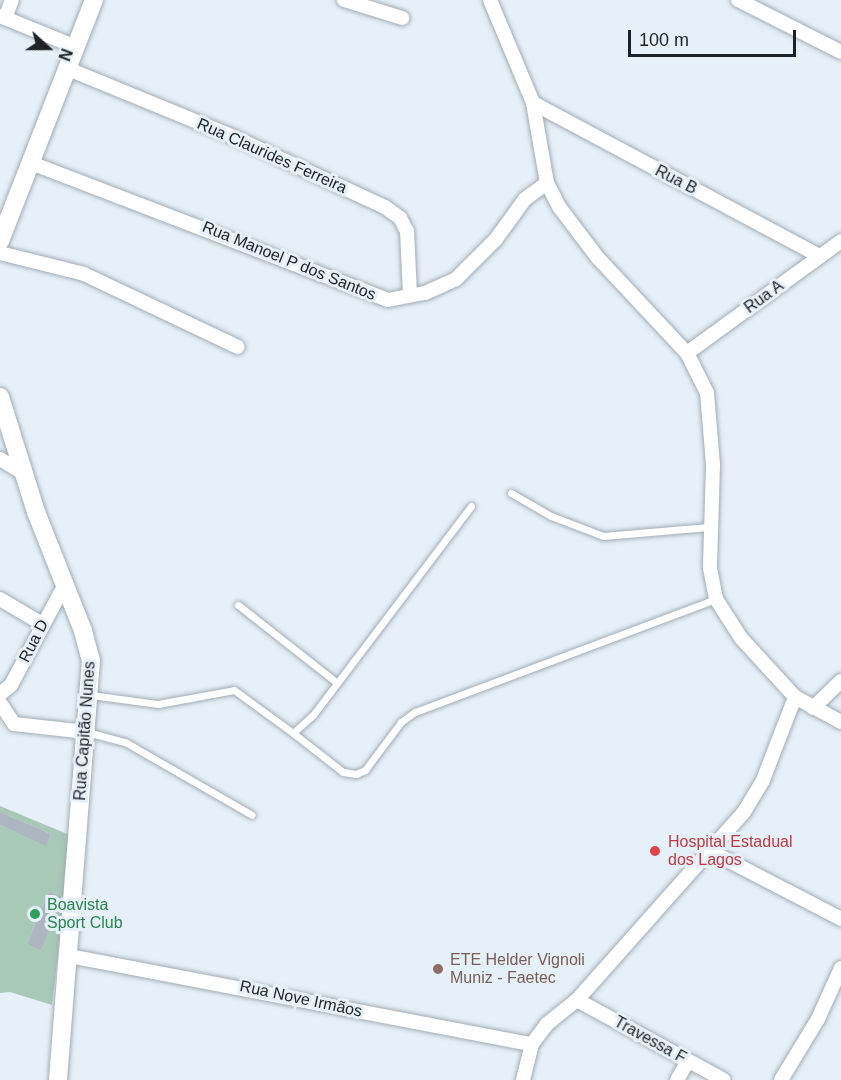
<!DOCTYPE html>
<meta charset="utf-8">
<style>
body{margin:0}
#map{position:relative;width:841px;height:1080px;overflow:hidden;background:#e6f0f8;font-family:Arial,sans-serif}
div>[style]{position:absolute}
.green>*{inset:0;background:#a8c8b8}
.building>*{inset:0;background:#acb6be}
.roads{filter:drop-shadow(0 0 2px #a3acb4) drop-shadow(0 0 2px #a3acb4)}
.lane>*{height:7px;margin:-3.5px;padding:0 3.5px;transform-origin:3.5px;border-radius:3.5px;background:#fff}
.street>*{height:14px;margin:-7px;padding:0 7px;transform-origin:7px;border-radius:7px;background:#fff}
.secondary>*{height:18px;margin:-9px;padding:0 9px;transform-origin:9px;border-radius:9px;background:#fff}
.dots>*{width:16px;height:16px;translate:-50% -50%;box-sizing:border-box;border:3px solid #e6f0f8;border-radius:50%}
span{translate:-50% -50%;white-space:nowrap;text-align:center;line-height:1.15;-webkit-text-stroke:6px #e6f0f8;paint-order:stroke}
.street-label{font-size:16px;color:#1f2225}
.health-label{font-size:16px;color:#be3a42}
.left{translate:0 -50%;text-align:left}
.leisure-label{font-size:16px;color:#27864d}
.education-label{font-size:16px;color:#785e54}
.north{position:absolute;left:18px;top:18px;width:60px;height:60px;-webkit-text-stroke:4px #e6f0f8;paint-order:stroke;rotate:111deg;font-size:16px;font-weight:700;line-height:24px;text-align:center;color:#1f2225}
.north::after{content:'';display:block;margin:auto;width:21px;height:27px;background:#1f2225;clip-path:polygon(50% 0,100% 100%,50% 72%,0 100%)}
.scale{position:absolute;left:628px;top:30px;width:168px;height:27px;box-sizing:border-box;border:3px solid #1f2225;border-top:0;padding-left:8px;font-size:18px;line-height:21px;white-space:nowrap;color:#1f2225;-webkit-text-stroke:4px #e6f0f8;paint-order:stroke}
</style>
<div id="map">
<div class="green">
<i style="clip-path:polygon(evenodd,0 806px,72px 836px,52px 1005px,10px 992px,0 993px,0 825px,46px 845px,51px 834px,0 812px,0 806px,49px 891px,63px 897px,41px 949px,27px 944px,49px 891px)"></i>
</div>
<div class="building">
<i style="clip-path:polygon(0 812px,51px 834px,46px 846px,0 825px)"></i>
<i style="clip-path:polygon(49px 891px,61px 896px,61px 903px,41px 950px,27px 944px)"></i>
</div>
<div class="roads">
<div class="lane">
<i style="left:511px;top:493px;width:46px;rotate:29.9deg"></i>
<i style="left:551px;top:516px;width:56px;rotate:21deg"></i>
<i style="left:603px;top:536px;width:106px;rotate:-4.9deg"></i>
<i style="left:238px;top:605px;width:126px;rotate:38.2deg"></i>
<i style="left:91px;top:695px;width:68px;rotate:7.7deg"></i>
<i style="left:158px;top:704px;width:77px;rotate:-10.4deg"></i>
<i style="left:234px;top:690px;width:73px;rotate:36.1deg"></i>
<i style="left:293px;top:733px;width:27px;rotate:-42deg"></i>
<i style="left:313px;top:715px;width:262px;rotate:-52.9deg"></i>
<i style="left:87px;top:732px;width:39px;rotate:15deg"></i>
<i style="left:125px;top:742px;width:146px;rotate:29.9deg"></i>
<i style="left:293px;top:733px;width:63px;rotate:38deg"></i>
<i style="left:343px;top:772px;width:13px;rotate:9deg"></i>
<i style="left:356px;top:774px;width:10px;rotate:-24deg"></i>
<i style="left:365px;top:770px;width:60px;rotate:-53.1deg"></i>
<i style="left:401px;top:722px;width:17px;rotate:-36deg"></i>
<i style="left:415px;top:712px;width:322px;rotate:-20.6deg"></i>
</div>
<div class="street">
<i style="left:344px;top:0;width:61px;rotate:17.2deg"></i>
<i style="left:490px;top:0;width:112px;rotate:67.3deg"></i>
<i style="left:533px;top:103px;width:81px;rotate:80.1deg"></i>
<i style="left:547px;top:183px;width:28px;rotate:63deg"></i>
<i style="left:560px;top:208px;width:63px;rotate:52.8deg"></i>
<i style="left:598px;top:258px;width:130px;rotate:46.9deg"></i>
<i style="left:687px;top:353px;width:45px;rotate:63.4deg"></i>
<i style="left:707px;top:393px;width:72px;rotate:85.2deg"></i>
<i style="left:713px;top:465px;width:103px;rotate:91.7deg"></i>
<i style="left:710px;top:568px;width:32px;rotate:79deg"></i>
<i style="left:716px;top:599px;width:46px;rotate:57.3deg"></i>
<i style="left:741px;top:638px;width:80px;rotate:47.5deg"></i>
<i style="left:795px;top:697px;width:52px;rotate:28.5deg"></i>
<i style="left:738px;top:0;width:115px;rotate:26.8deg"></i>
<i style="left:0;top:16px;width:82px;rotate:22.2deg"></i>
<i style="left:5px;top:18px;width:19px;rotate:-69deg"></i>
<i style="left:68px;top:69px;width:179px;rotate:22.3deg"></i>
<i style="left:234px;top:137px;width:166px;rotate:24.9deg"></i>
<i style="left:385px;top:207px;width:19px;rotate:36deg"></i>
<i style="left:400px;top:218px;width:15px;rotate:62deg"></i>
<i style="left:407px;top:231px;width:64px;rotate:87.3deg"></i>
<i style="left:533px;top:103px;width:324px;rotate:28.1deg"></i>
<i style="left:31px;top:163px;width:382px;rotate:21deg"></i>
<i style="left:388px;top:300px;width:38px;rotate:-11deg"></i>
<i style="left:425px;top:293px;width:34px;rotate:-24deg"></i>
<i style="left:456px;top:279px;width:57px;rotate:-45deg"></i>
<i style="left:496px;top:239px;width:49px;rotate:-54.1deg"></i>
<i style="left:525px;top:199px;width:27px;rotate:-36deg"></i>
<i style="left:0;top:253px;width:87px;rotate:14deg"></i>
<i style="left:84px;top:274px;width:170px;rotate:25.4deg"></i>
<i style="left:687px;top:353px;width:190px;rotate:-36deg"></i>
<i style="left:0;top:459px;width:26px;rotate:31deg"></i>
<i style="left:0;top:599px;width:49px;rotate:30.8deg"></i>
<i style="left:0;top:694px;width:14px;rotate:-39deg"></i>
<i style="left:11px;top:685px;width:112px;rotate:-61.8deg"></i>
<i style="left:0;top:703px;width:25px;rotate:56deg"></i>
<i style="left:14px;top:724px;width:73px;rotate:6.3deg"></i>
<i style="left:813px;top:708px;width:39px;rotate:-44deg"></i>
<i style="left:710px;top:851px;width:148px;rotate:27.4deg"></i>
<i style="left:69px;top:956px;width:471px;rotate:10.8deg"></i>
<i style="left:577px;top:1000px;width:167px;rotate:28.6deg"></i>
<i style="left:523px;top:1080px;width:37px;rotate:-76deg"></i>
<i style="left:532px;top:1044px;width:25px;rotate:-53deg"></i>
<i style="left:547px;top:1024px;width:38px;rotate:-39deg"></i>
<i style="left:577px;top:1000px;width:251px;rotate:-48.4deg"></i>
<i style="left:744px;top:812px;width:37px;rotate:-59deg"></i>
<i style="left:763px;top:780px;width:89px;rotate:-68.9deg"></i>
<i style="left:677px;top:1080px;width:22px;rotate:-60deg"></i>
<i style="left:781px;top:1080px;width:71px;rotate:-58.8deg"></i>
<i style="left:818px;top:1019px;width:56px;rotate:-65.7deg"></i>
</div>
<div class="secondary">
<i style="left:0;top:241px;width:259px;rotate:-68.7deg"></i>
<i style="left:0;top:397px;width:121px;rotate:72.6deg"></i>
<i style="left:36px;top:512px;width:128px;rotate:68.4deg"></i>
<i style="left:83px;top:631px;width:30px;rotate:75deg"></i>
<i style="left:91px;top:660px;width:421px;rotate:94.5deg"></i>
</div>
</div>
<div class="dots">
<i style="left:655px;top:851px;background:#e0444e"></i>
<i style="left:35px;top:914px;background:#2e9e5b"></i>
<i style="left:438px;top:969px;background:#8d6e63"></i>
</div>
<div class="street-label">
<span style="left:272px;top:156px;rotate:24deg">Rua Claurides Ferreira</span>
<span style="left:676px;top:180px;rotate:27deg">Rua B</span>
<span style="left:289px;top:261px;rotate:22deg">Rua Manoel P dos Santos</span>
<span style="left:764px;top:297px;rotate:-36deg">Rua A</span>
<span style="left:34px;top:641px;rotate:-63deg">Rua D</span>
<span style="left:85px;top:731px;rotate:-86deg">Rua Capitão Nunes</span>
<span style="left:301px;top:999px;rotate:12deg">Rua Nove Irmãos</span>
<span style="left:650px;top:1040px;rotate:29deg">Travessa F</span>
</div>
<div class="health-label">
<span class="left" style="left:668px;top:851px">Hospital Estadual<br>dos Lagos</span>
</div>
<div class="leisure-label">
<span class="left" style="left:47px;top:914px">Boavista<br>Sport Club</span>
</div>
<div class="education-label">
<span class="left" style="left:450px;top:969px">ETE Helder Vignoli<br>Muniz - Faetec</span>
</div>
<div class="north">N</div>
<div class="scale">100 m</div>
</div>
